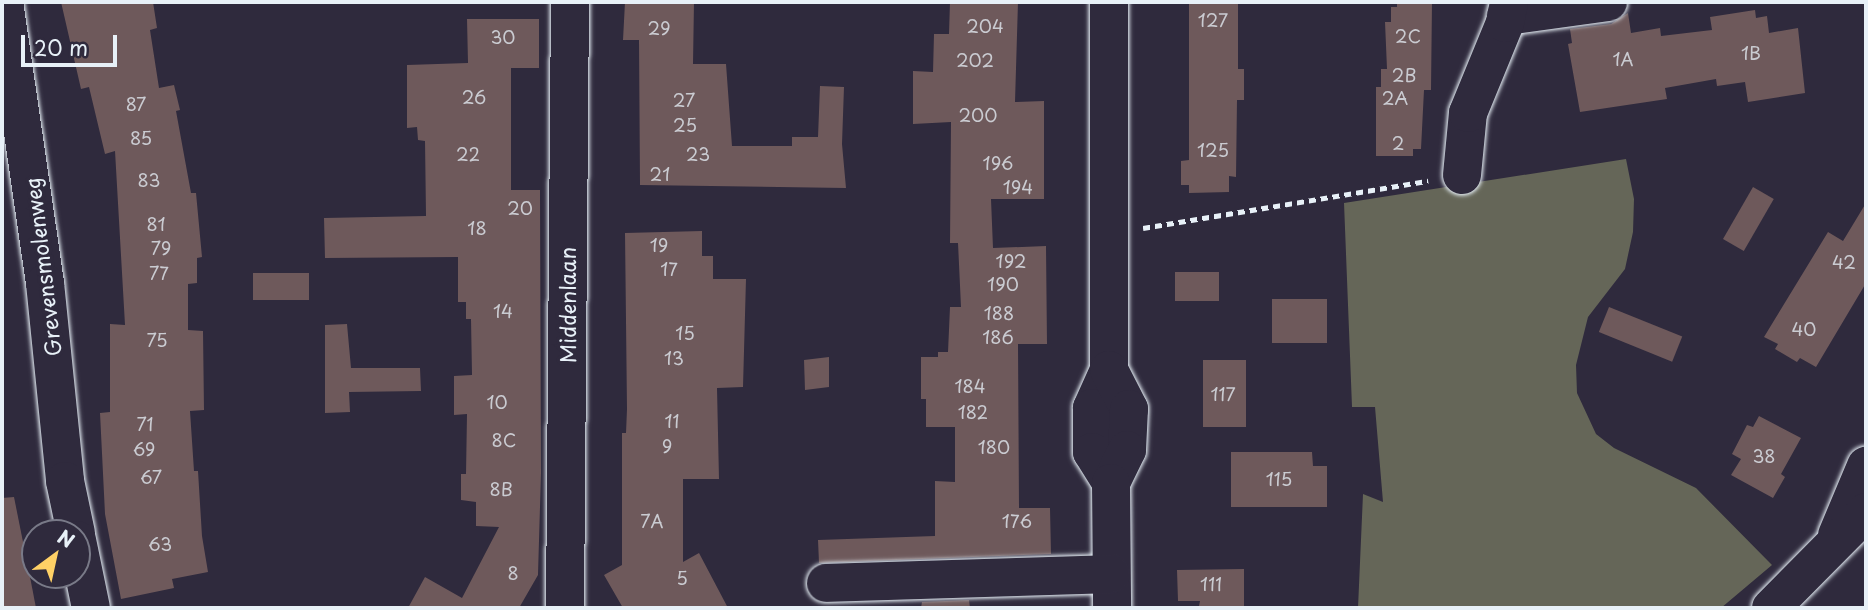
<!DOCTYPE html>
<style>
body{margin:0}
#map{position:relative;width:1868px;height:610px;overflow:hidden;background:#2f2a3d;font-family:"Playpen Sans",sans-serif}
div>[style]{position:absolute}
.green>*{inset:0;background:#656658}
.building>*{inset:0;background:#6e595b;transform-origin:0 0}
.path>*{height:4.5px;margin-top:-2.25px;transform-origin:0;background:repeating-linear-gradient(90deg,#e8f1f8 0 7px,transparent 0 12px)}
.roads{filter:drop-shadow(0 0 2px #e8f1f8) drop-shadow(0 0 2px #e8f1f8)}
.minor>*{height:38px;margin:-19px;padding:0 19px;transform-origin:19px;border-radius:19px;background:#2f2a3d}
span{translate:-50% -50%;white-space:nowrap;text-align:center;line-height:1.15;-webkit-text-stroke:7px #2f2a3d;paint-order:stroke}
.number-label{font-size:18px;color:#cacbd1}
.number-label span{-webkit-text-stroke-width:0}
.street-label{font-size:21px;color:#e8f1f8}
.frame{position:absolute;inset:0;border:4px solid #e8f1f8;pointer-events:none}
.north{position:absolute;left:21px;top:519px;width:70px;height:70px;box-sizing:border-box;background:#2f2a3d;border:2px solid #797a88;border-radius:50%;rotate:33deg;font-size:19px;font-weight:700;line-height:28px;text-align:center;color:#e8f1f8}
.north::after{content:'';display:block;margin:auto;width:24px;height:32px;background:#ffd166;clip-path:polygon(50% 0,100% 100%,50% 72%,0 100%)}
.scale{position:absolute;left:21px;top:35px;width:96px;height:32px;box-sizing:border-box;border:4px solid #e8f1f8;border-top:0;padding-left:9px;font-size:21px;line-height:24px;white-space:nowrap;color:#e8f1f8;-webkit-text-stroke:5px #2f2a3d;paint-order:stroke}
</style>
<div id="map">
<div class="green">
<i style="clip-path:polygon(1626px 159px,1634px 199px,1633px 232px,1625px 269px,1588px 317px,1576px 365px,1577px 393px,1596px 434px,1614px 448px,1696px 488px,1772px 565px,1721px 608px,1358px 608px,1363px 494px,1383px 502px,1375px 407px,1352px 407px,1344px 203px)"></i>
</div>
<div class="building">
<i style="clip-path:polygon(61px 2px,153px 2px,157px 28px,150px 30px,159px 88px,174px 85px,180px 110px,176px 111px,191px 193px,196px 193px,202px 257px,197px 258px,197px 283px,188px 284px,188px 330px,203px 331px,204px 410px,190px 411px,194px 471px,198px 471px,202px 536px,208px 572px,172px 579px,174px 588px,121px 599px,105px 514px,100px 413px,110px 412px,110px 324px,125px 325px,115px 151px,105px 154px,89px 87px,81px 89px)"></i>
<i style="clip-path:polygon(625px 2px,694px 2px,693px 64px,726px 64px,732px 146px,792px 146px,792px 137px,818px 137px,820px 86px,844px 87px,842px 144px,846px 188px,640px 185px,639px 40px,623px 40px)"></i>
<i style="clip-path:polygon(950px 2px,1018px 2px,1015px 102px,1044px 101px,1044px 199px,991px 199px,993px 248px,1046px 246px,1047px 344px,1018px 344px,1019px 508px,1050px 508px,1051px 554px,819px 563px,818px 540px,935px 536px,935px 481px,955px 482px,955px 427px,926px 427px,926px 399px,921px 399px,921px 357px,938px 357px,938px 352px,948px 352px,950px 307px,961px 307px,958px 243px,950px 243px,951px 122px,913px 124px,913px 71px,933px 72px,934px 34px,949px 34px)"></i>
<i style="clip-path:polygon(1189px 2px,1238px 2px,1238px 69px,1244px 69px,1244px 100px,1237px 100px,1236px 177px,1229px 176px,1229px 192px,1189px 193px,1189px 185px,1181px 185px,1181px 161px,1189px 160px)"></i>
<i style="clip-path:polygon(1397px 2px,1432px 2px,1431px 90px,1424px 90px,1421px 149px,1413px 149px,1413px 156px,1376px 156px,1376px 87px,1381px 87px,1381px 69px,1387px 69px,1385px 22px,1391px 22px,1391px 7px,1397px 7px)"></i>
<i style="clip-path:polygon(1755px 10px,1756px 18px,1767px 16px,1769px 33px,1798px 28px,1805px 93px,1748px 102px,1745px 82px,1717px 86px,1716px 79px,1665px 88px,1667px 99px,1580px 112px,1568px 44px,1572px 43px,1570px 29px,1611px 24px,1628px 13px,1631px 33px,1660px 28px,1661px 36px,1712px 30px,1710px 17px)"></i>
<i style="clip-path:polygon(467px 19px,539px 19px,539px 68px,511px 68px,511px 190px,540px 190px,541px 473px,538px 575px,519px 608px,408px 608px,425px 577px,462px 598px,499px 527px,476px 526px,476px 502px,461px 500px,461px 474px,466px 474px,467px 414px,454px 415px,454px 376px,472px 375px,471px 319px,466px 319px,466px 302px,458px 302px,458px 257px,325px 258px,324px 218px,426px 216px,425px 141px,418px 140px,417px 127px,407px 128px,407px 65px,468px 63px)"></i>
<i style="left:1753px;top:187px;width:24px;height:60px;rotate:30deg"></i>
<i style="clip-path:polygon(1866px 203px,1866px 283px,1816px 367px,1800px 358px,1797px 362px,1775px 349px,1778px 344px,1764px 337px,1828px 232px,1843px 241px)"></i>
<i style="clip-path:polygon(702px 231px,702px 256px,713px 256px,713px 279px,746px 279px,743px 387px,717px 388px,719px 479px,683px 479px,683px 562px,699px 553px,728px 608px,623px 608px,604px 575px,622px 565px,622px 433px,626px 433px,627px 409px,625px 233px)"></i>
<i style="left:1175px;top:272px;width:44px;height:29px"></i>
<i style="left:309px;top:273px;width:27px;height:56px;rotate:90deg"></i>
<i style="left:1272px;top:299px;width:55px;height:44px"></i>
<i style="left:1609px;top:307px;width:79px;height:27px;rotate:22deg"></i>
<i style="clip-path:polygon(347px 324px,351px 368px,420px 368px,421px 391px,349px 392px,350px 412px,325px 413px,325px 325px)"></i>
<i style="clip-path:polygon(829px 357px,829px 387px,805px 390px,804px 360px)"></i>
<i style="left:1203px;top:360px;width:43px;height:67px"></i>
<i style="clip-path:polygon(1759px 416px,1801px 438px,1781px 474px,1785px 477px,1773px 498px,1731px 475px,1741px 459px,1732px 454px,1747px 425px,1753px 427px)"></i>
<i style="clip-path:polygon(1231px 452px,1312px 452px,1313px 466px,1327px 466px,1327px 507px,1231px 507px)"></i>
<i style="clip-path:polygon(14px 497px,31px 582px,36px 608px,2px 608px,2px 498px)"></i>
<i style="clip-path:polygon(1244px 569px,1244px 607px,1199px 606px,1200px 601px,1178px 601px,1177px 570px)"></i>
<i style="clip-path:polygon(969px 600px,970px 608px,921px 608px,922px 602px)"></i>
</div>
<div class="path">
<i style="left:1143px;top:228px;width:289px;rotate:-9.4deg"></i>
</div>
<div class="roads">
<div class="minor">
<i style="left:4px;top:2px;width:284px;rotate:81.7deg"></i>
<i style="left:45px;top:283px;width:199px;rotate:84.2deg"></i>
<i style="left:65px;top:481px;width:53px;rotate:78.1deg"></i>
<i style="left:1109px;top:2px;width:368px;rotate:90deg"></i>
<i style="left:1109px;top:370px;width:42px;rotate:114.1deg"></i>
<i style="left:1092px;top:408px;width:44px;rotate:90deg"></i>
<i style="left:1092px;top:452px;width:36px;rotate:58deg"></i>
<i style="left:1506px;top:16px;width:103px;rotate:-7.8deg"></i>
<i style="left:1462px;top:175px;width:62px;rotate:-84.5deg"></i>
<i style="left:1468px;top:113px;width:97px;rotate:-67.7deg"></i>
<i style="left:1505px;top:23px;width:21px;rotate:-79deg"></i>
<i style="left:1109px;top:370px;width:44px;rotate:62.9deg"></i>
<i style="left:1129px;top:409px;width:41px;rotate:92.8deg"></i>
<i style="left:1127px;top:450px;width:37px;rotate:116deg"></i>
<i style="left:1111px;top:483px;width:125px;rotate:89.5deg"></i>
<i style="left:1837px;top:535px;width:75px;rotate:-67.2deg"></i>
<i style="left:77px;top:540px;width:69px;rotate:78.4deg"></i>
<i style="left:826px;top:583px;width:285px;rotate:-1.8deg"></i>
<i style="left:565px;top:608px;width:606px;rotate:-89.53deg"></i>
<i style="left:1771px;top:608px;width:135px;rotate:-45.3deg"></i>
</div>
</div>
<div class="number-label">
<span style="left:1213px;top:20px">127</span>
<span style="left:985px;top:26px">204</span>
<span style="left:659px;top:28px">29</span>
<span style="left:1408px;top:36px">2C</span>
<span style="left:503px;top:37px">30</span>
<span style="left:1751px;top:53px">1B</span>
<span style="left:1623px;top:59px">1A</span>
<span style="left:975px;top:60px">202</span>
<span style="left:1404px;top:75px">2B</span>
<span style="left:474px;top:97px">26</span>
<span style="left:1395px;top:98px">2A</span>
<span style="left:684px;top:100px">27</span>
<span style="left:136px;top:104px">87</span>
<span style="left:978px;top:115px">200</span>
<span style="left:685px;top:125px">25</span>
<span style="left:141px;top:138px">85</span>
<span style="left:1398px;top:143px">2</span>
<span style="left:1213px;top:150px">125</span>
<span style="left:468px;top:154px">22</span>
<span style="left:698px;top:154px">23</span>
<span style="left:998px;top:163px">196</span>
<span style="left:660px;top:174px">21</span>
<span style="left:149px;top:180px">83</span>
<span style="left:1018px;top:187px">194</span>
<span style="left:520px;top:208px">20</span>
<span style="left:156px;top:224px">81</span>
<span style="left:477px;top:228px">18</span>
<span style="left:659px;top:245px">19</span>
<span style="left:161px;top:248px">79</span>
<span style="left:1011px;top:261px">192</span>
<span style="left:1844px;top:262px">42</span>
<span style="left:669px;top:269px">17</span>
<span style="left:159px;top:273px">77</span>
<span style="left:1003px;top:284px">190</span>
<span style="left:503px;top:311px">14</span>
<span style="left:999px;top:313px">188</span>
<span style="left:1804px;top:329px">40</span>
<span style="left:685px;top:333px">15</span>
<span style="left:998px;top:337px">186</span>
<span style="left:157px;top:340px">75</span>
<span style="left:674px;top:358px">13</span>
<span style="left:970px;top:386px">184</span>
<span style="left:1223px;top:394px">117</span>
<span style="left:497px;top:402px">10</span>
<span style="left:973px;top:412px">182</span>
<span style="left:672px;top:421px">11</span>
<span style="left:145px;top:424px">71</span>
<span style="left:504px;top:440px">8C</span>
<span style="left:667px;top:446px">9</span>
<span style="left:994px;top:447px">180</span>
<span style="left:144px;top:449px">69</span>
<span style="left:1764px;top:456px">38</span>
<span style="left:151px;top:477px">67</span>
<span style="left:1279px;top:479px">115</span>
<span style="left:501px;top:489px">8B</span>
<span style="left:652px;top:521px">7A</span>
<span style="left:1017px;top:521px">176</span>
<span style="left:160px;top:544px">63</span>
<span style="left:513px;top:573px">8</span>
<span style="left:682px;top:578px">5</span>
<span style="left:1211px;top:584px">111</span>
</div>
<div class="street-label">
<span style="left:42px;top:267px;rotate:-97deg">Grevensmolenweg</span>
<span style="left:567px;top:305px;rotate:-90deg">Middenlaan</span>
</div>
<div class="frame"></div>
<div class="north">N</div>
<div class="scale">20 m</div>
</div>
